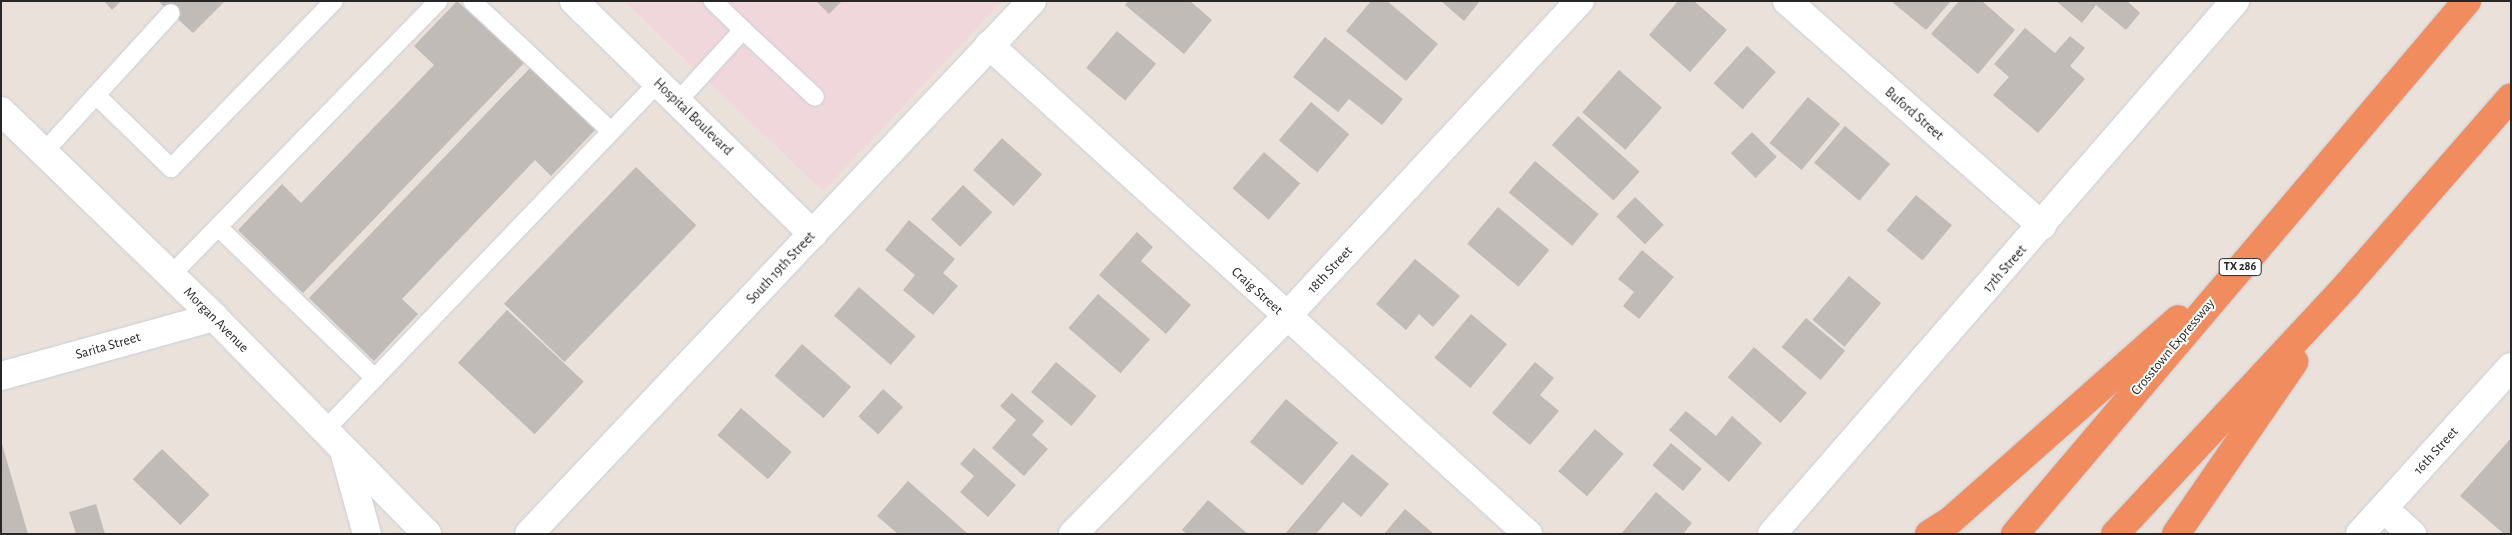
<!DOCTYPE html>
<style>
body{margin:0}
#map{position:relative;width:2512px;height:535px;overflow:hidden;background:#e9e1da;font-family:"Alegreya Sans",sans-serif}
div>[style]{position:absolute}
.medical>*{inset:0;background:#efd7db}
.building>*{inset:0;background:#c1bbb7;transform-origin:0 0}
.roads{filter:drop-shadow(0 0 1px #c8cdd8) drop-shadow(0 0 1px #c8cdd8)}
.lane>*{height:18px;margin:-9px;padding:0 9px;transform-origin:9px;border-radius:9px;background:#fff}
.street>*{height:28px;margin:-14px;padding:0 14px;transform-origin:14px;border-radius:14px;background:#fff}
.secondary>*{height:28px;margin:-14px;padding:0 14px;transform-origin:14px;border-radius:14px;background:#fff}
.highway>*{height:28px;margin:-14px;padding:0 14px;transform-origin:14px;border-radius:14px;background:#f08c5e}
span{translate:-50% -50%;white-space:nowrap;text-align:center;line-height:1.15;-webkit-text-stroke:4px #fff;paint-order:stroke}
.shield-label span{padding:1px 4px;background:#fff;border:1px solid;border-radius:4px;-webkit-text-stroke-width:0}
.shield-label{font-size:12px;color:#272727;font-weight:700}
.street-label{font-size:14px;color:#272727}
.frame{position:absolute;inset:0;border:2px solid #272727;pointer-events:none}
</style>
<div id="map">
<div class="medical">
<i style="clip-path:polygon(624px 1px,1002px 1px,823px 191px)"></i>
</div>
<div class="building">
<i style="clip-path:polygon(104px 1px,121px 1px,112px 10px)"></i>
<i style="clip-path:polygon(158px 1px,225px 1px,193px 33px)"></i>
<i style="clip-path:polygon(457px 1px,524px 63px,303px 293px,238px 230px,282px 184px,301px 203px,434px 65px,414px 46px)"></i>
<i style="clip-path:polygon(816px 1px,842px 1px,829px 14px)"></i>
<i style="clip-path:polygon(1128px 1px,1190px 1px,1212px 20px,1184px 54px,1125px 5px)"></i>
<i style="clip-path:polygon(1371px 1px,1387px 1px,1438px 44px,1406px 81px,1346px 31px)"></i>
<i style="clip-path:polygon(1441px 1px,1480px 1px,1464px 21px)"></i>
<i style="clip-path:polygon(1678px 1px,1694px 1px,1727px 30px,1690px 72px,1649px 35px)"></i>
<i style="clip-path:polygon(1891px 1px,1951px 1px,1926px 30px)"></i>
<i style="clip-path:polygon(1959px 1px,1982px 1px,2015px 30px,1978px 74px,1931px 34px)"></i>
<i style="clip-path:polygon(2056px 1px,2127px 1px,2140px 13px,2126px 30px,2096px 5px,2082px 23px)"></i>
<i style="clip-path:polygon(2025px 28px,2055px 53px,2070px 36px,2085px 48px,2070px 66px,2085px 79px,2038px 133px,1993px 95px,2009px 77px,1994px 64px)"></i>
<i style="left:1117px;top:31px;width:51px;height:48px;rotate:40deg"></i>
<i style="clip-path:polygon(1325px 37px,1403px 99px,1382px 125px,1349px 99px,1338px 112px,1293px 77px)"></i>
<i style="left:1747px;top:46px;width:39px;height:50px;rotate:42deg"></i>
<i style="clip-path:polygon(530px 68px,595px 130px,551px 176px,535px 160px,402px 299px,418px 314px,374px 361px,309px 298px)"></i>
<i style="left:1619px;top:70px;width:57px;height:56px;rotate:41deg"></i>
<i style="left:1808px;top:97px;width:42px;height:60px;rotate:40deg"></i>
<i style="left:1311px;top:102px;width:50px;height:50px;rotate:40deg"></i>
<i style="left:1578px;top:116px;width:83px;height:39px;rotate:42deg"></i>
<i style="left:1845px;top:126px;width:59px;height:48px;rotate:40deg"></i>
<i style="left:1752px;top:132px;width:35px;height:30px;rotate:45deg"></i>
<i style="left:1002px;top:138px;width:54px;height:43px;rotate:42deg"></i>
<i style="left:1264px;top:152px;width:48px;height:48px;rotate:41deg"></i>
<i style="left:1535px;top:161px;width:83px;height:41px;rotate:40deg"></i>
<i style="left:636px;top:167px;width:84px;height:190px;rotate:44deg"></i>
<i style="left:963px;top:185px;width:40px;height:47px;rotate:43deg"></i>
<i style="left:1916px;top:195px;width:47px;height:46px;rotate:40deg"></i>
<i style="left:1635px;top:197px;width:40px;height:27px;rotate:44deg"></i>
<i style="left:1498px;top:207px;width:67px;height:48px;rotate:40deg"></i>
<i style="clip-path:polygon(909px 220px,955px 259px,943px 273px,958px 286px,933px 315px,903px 290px,915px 275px,885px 250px)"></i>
<i style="clip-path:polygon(1137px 232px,1153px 247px,1141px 261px,1191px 305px,1166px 334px,1099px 275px)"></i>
<i style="clip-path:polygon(1642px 250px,1674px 277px,1639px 319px,1623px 306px,1634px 292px,1618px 279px)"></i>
<i style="clip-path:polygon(1415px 259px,1460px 296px,1433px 327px,1419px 314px,1406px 330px,1376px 304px)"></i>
<i style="left:1849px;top:276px;width:42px;height:57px;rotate:40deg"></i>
<i style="left:859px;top:287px;width:75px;height:38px;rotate:41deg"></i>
<i style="left:1098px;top:294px;width:69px;height:45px;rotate:41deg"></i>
<i style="left:507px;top:310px;width:105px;height:72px;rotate:43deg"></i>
<i style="left:1471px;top:314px;width:47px;height:57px;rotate:40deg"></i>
<i style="left:1806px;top:318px;width:51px;height:38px;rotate:40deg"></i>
<i style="left:802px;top:344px;width:65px;height:42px;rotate:41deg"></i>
<i style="left:1754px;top:347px;width:70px;height:40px;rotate:41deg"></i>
<i style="left:1056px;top:362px;width:53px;height:39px;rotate:40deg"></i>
<i style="clip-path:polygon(1535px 362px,1554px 378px,1540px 395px,1559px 411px,1530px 445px,1492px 413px)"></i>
<i style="left:883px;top:389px;width:27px;height:37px;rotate:42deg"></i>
<i style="clip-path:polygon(1012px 393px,1044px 421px,1032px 435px,1048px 449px,1024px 476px,992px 448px,1016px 420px,1000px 406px)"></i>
<i style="left:1286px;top:399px;width:68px;height:56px;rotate:40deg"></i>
<i style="left:741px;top:408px;width:67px;height:36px;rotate:41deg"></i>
<i style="clip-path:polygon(1686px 411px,1716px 436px,1732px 416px,1762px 443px,1729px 482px,1669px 430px)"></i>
<i style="left:1595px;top:429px;width:38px;height:56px;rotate:41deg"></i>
<i style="clip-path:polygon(2511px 438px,2511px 534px,2504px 534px,2460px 496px)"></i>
<i style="left:1671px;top:443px;width:40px;height:29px;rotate:40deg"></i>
<i style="clip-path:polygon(1px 444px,2px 444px,28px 534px,1px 534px)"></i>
<i style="clip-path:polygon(974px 448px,1016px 485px,988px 517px,960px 492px,974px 476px,960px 464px)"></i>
<i style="left:162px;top:449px;width:66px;height:42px;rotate:44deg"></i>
<i style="clip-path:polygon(1352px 454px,1389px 484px,1361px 517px,1343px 502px,1316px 534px,1285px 534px)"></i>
<i style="clip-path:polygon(908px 481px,967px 533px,966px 534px,898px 534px,877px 516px)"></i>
<i style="clip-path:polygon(1656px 492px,1692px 523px,1683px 534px,1621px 534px)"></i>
<i style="clip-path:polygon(1208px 500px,1248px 534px,1187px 534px,1182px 530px)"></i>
<i style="clip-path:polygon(96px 504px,105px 534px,76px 534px,69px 512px)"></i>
<i style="clip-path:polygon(1405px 509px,1434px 534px,1384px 534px)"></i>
</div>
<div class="roads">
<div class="lane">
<i style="left:472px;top:1px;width:190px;rotate:43.1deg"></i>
<i style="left:743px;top:30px;width:98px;rotate:42.9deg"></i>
<i style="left:96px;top:95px;width:105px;rotate:44.2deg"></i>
<i style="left:171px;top:168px;width:233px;rotate:-45.7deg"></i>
<i style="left:677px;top:102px;width:98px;rotate:-47.5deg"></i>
<i style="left:743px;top:30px;width:42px;rotate:-136deg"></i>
<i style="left:44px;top:152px;width:188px;rotate:-47.6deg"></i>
<i style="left:218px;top:227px;width:218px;rotate:43.9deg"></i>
<i style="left:171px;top:275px;width:383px;rotate:-45.7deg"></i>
<i style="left:325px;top:430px;width:481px;rotate:-46.2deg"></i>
</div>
<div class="street">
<i style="left:574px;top:1px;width:334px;rotate:44.3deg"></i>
<i style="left:1787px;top:1px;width:340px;rotate:41.4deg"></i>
<i style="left:989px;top:45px;width:728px;rotate:42.22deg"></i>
<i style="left:1px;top:376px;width:221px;rotate:-15.5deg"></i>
<i style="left:1073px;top:534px;width:304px;rotate:-45.5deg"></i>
<i style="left:1286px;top:317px;width:432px;rotate:-47.1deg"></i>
</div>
<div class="secondary">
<i style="left:1px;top:111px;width:296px;rotate:44deg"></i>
<i style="left:214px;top:317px;width:304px;rotate:45.5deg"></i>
<i style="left:344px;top:451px;width:86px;rotate:74.5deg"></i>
<i style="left:2384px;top:509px;width:38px;rotate:42deg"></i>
<i style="left:529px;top:534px;width:733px;rotate:-46.66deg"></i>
<i style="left:1772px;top:534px;width:706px;rotate:-49.02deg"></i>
<i style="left:2360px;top:534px;width:225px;rotate:-47.9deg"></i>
</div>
<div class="highway">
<i style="left:1929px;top:534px;width:26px;rotate:-32deg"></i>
<i style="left:1951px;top:520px;width:303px;rotate:-41.5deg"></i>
<i style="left:2015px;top:534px;width:699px;rotate:-49.7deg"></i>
<i style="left:2115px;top:534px;width:340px;rotate:-47deg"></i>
<i style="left:2347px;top:285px;width:249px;rotate:-48.9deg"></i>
<i style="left:2176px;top:534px;width:209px;rotate:-55.5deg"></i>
</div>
</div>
<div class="shield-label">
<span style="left:2240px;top:267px">TX 286</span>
</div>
<div class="street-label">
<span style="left:1914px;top:114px;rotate:41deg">Buford Street</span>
<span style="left:693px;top:117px;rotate:44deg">Hospital Boulevard</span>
<span style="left:781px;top:268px;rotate:-47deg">South 19th Street</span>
<span style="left:2005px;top:269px;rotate:-49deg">17th Street</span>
<span style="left:1330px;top:270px;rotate:-47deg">18th Street</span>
<span style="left:1257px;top:291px;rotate:42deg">Craig Street</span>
<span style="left:216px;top:320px;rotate:45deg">Morgan Avenue</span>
<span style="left:108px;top:346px;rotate:-16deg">Sarita Street</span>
<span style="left:2173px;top:347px;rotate:-50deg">Crosstown Expressway</span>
<span style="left:2436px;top:451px;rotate:-48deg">16th Street</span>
</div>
<div class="frame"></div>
</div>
